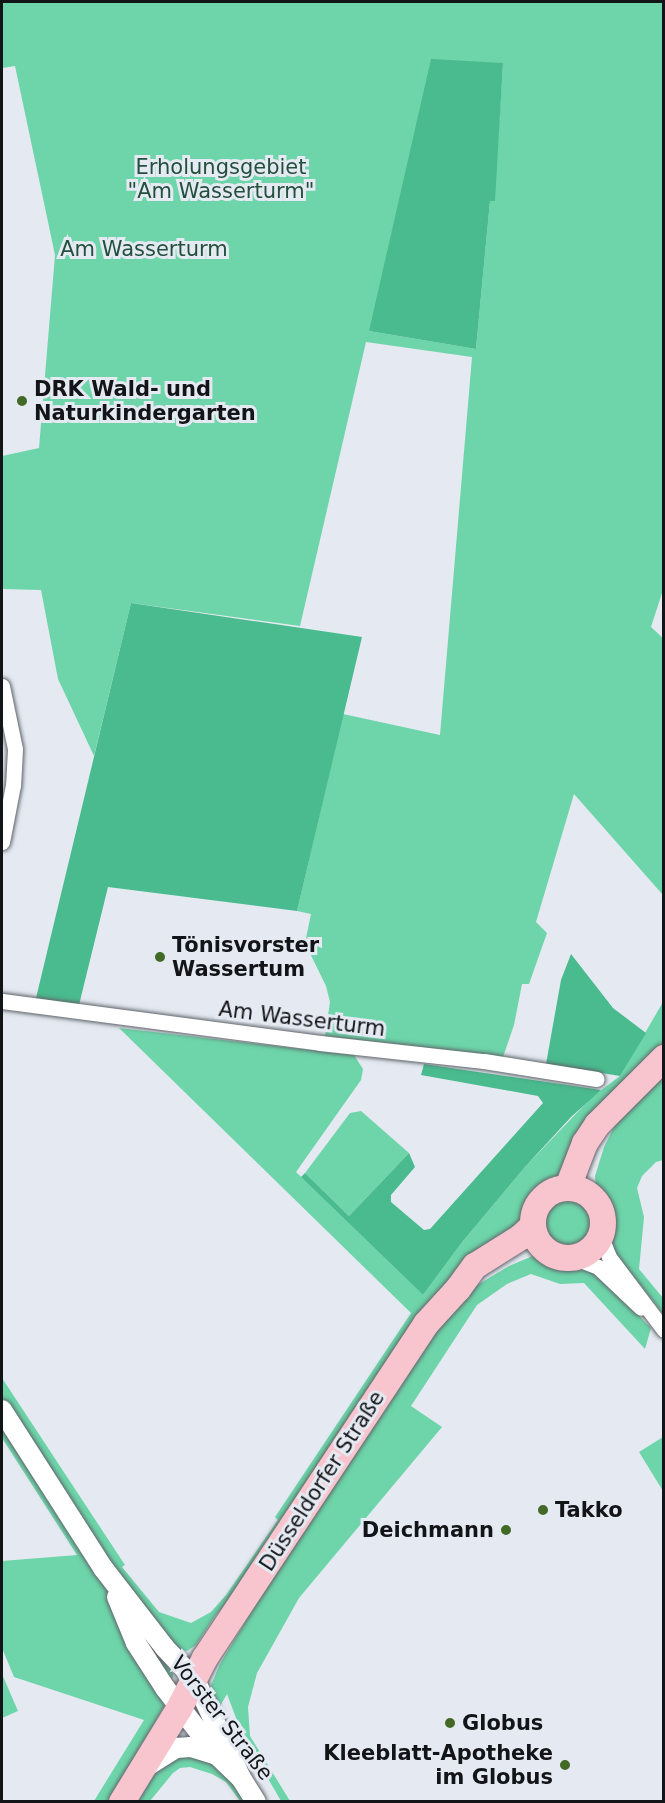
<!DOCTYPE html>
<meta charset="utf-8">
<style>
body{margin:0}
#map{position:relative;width:665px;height:1803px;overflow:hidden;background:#e5eaf2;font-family:"DejaVu Sans",sans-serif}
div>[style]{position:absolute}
.green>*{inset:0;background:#6dd5a9}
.round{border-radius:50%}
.forest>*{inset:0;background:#49bb8e}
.roads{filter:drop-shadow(0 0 2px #5f646a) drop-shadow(0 0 2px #5f646a)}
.minor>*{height:15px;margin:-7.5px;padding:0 7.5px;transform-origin:7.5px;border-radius:7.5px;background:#fff}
.tertiary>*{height:20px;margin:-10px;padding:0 10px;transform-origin:10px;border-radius:10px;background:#fff}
.primary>*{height:26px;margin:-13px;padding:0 13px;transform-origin:13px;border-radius:13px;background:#f8c4ce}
.primary>.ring{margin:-13px;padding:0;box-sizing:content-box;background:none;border:26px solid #f8c4ce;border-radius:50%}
.dots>*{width:16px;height:16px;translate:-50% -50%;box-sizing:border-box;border:3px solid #e5eaf2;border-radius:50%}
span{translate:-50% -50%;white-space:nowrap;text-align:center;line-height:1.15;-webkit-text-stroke:6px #e5eaf2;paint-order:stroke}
.park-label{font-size:21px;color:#22503d}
.poi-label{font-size:21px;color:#121417;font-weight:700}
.left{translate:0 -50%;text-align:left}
.right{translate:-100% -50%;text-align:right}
.street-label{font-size:21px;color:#121417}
.frame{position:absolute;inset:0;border:3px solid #121417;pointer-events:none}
</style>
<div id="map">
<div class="green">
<i style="clip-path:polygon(evenodd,2px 2px,663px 2px,664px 587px,651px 627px,664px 639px,663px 895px,574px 794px,536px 922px,547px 933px,529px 984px,522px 984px,514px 1025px,503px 1057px,325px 1036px,330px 1002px,326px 986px,305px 943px,311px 914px,297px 911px,343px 714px,440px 735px,472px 357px,366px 342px,300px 626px,131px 603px,94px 756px,58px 679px,41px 590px,2px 589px,2px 456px,39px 448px,55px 255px,15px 66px,2px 68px,2px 2px,503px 63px,494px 201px,490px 201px,476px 349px,369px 331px,503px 63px)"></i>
<i style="clip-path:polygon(663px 1002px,663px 1047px,565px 1177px,544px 1190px,535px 1199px,527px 1221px,487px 1253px,249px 1577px,215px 1616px,196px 1645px,187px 1651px,177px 1650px,142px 1613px,2px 1400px,2px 1378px,125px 1565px,122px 1567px,159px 1612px,191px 1623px,211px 1612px,226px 1595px,278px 1520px,275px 1517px,411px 1313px,119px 1028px,354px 1055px,363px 1069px,361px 1080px,296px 1172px,423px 1295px,463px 1241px,525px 1167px,592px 1097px,620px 1076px)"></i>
<i style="clip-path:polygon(663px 1068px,663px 1160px,656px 1162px,642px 1176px,637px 1188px,644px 1217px,639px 1269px,663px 1298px,663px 1314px,615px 1253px,616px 1251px,610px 1249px,611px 1221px,596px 1187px,595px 1176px,604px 1147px,619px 1117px)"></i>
<i style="clip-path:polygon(361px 1111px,409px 1153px,349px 1216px,305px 1173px,350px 1113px)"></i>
<i class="round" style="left:542px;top:1196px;width:54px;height:54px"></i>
<i style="clip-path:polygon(535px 1255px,565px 1265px,576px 1264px,599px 1275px,651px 1328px,645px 1349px,584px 1283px,560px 1284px,531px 1274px,507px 1284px,477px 1305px,411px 1406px,442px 1427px,299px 1598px,257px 1673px,248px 1707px,250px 1736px,290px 1801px,281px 1801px,242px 1734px,227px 1694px,219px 1708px,214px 1700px,211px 1685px,220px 1664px,332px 1479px,407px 1364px,469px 1290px,509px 1266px)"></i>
<i style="clip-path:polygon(2px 1424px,105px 1582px,163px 1695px,164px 1707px,108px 1801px,94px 1801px,144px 1720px,14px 1677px,2px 1648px,2px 1561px,77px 1555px,2px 1438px)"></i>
<i style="clip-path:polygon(663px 1437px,663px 1491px,639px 1452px)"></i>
<i style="clip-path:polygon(124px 1599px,173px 1674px,173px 1678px,168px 1677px,137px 1631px)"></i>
<i style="clip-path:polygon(2px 1674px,18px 1711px,2px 1718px)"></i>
<i style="clip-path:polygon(183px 1753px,206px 1755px,234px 1785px,246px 1801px,240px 1801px,226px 1782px,212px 1774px,190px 1767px,180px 1768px,173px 1773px,150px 1801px,133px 1802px,161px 1767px)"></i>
</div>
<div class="forest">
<i style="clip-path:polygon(431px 59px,503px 63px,495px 201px,490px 201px,476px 349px,369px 331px)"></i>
<i style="clip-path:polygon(131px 603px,362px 637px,297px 911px,108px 887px,79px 1005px,36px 998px)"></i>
<i style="clip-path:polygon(571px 954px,613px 1008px,646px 1033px,620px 1076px,546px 1064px,561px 980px)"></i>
<i style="clip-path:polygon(424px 1064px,601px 1090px,571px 1117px,525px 1167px,463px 1241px,423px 1295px,301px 1177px,305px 1173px,349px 1216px,409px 1153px,415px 1167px,391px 1195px,391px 1202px,424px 1230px,430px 1229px,543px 1103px,538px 1096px,421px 1075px)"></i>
</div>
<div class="roads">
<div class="minor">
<i style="left:2px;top:686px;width:64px;rotate:78.3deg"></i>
<i style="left:15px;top:749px;width:36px;rotate:93deg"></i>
<i style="left:13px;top:785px;width:58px;rotate:100.9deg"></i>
<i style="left:2px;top:1001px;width:321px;rotate:7.5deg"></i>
<i style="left:320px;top:1043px;width:165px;rotate:6.3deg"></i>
<i style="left:484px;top:1061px;width:114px;rotate:9.1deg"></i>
<i style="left:601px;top:1237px;width:22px;rotate:68deg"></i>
<i style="left:609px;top:1257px;width:91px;rotate:53deg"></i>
<i style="left:575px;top:1258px;width:25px;rotate:21deg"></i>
<i style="left:598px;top:1267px;width:59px;rotate:43.6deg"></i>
</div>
<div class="tertiary">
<i style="left:2px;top:1410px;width:188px;rotate:57.4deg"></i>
<i style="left:103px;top:1568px;width:101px;rotate:52.2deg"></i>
<i style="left:165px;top:1648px;width:44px;rotate:46.8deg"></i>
<i style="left:195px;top:1680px;width:108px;rotate:64.9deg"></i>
<i style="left:117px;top:1597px;width:50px;rotate:67.6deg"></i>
<i style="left:136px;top:1643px;width:54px;rotate:57.2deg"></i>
<i style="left:165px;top:1688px;width:85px;rotate:52.2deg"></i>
<i style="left:217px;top:1755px;width:33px;rotate:44deg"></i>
<i style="left:241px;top:1778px;width:28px;rotate:58deg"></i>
<i style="left:144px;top:1768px;width:38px;rotate:-32deg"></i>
<i style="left:176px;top:1748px;width:15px;rotate:-4deg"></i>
<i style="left:191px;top:1747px;width:27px;rotate:17deg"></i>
</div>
<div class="primary">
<i style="left:568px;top:1187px;width:47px;rotate:-68.9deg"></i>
<i style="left:585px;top:1143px;width:22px;rotate:-56deg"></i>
<i style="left:597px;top:1125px;width:95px;rotate:-45deg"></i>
<i class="ring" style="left:533px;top:1188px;width:44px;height:44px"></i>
<i style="left:122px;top:1802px;width:109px;rotate:-58.5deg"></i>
<i style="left:179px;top:1709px;width:57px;rotate:-63deg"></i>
<i style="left:205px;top:1658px;width:400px;rotate:-56.5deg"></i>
<i style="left:426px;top:1324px;width:47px;rotate:-47.6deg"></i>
<i style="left:458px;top:1289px;width:29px;rotate:-54deg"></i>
<i style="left:475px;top:1266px;width:54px;rotate:-32.2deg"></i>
<i style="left:521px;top:1237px;width:16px;rotate:-43deg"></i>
</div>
</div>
<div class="dots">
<i style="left:22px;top:401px;background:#426925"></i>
<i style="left:160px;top:957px;background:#426925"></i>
<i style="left:543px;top:1510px;background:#426925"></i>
<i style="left:506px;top:1530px;background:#426925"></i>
<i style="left:450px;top:1723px;background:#426925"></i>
<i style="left:565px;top:1765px;background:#426925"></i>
</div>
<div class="park-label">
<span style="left:221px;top:179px">Erholungsgebiet<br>"Am Wasserturm"</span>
<span style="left:144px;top:249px">Am Wasserturm</span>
</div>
<div class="poi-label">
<span class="left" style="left:34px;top:401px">DRK Wald- und<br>Naturkindergarten</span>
<span class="left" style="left:172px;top:957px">Tönisvorster<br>Wassertum</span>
<span class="left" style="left:555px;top:1510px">Takko</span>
<span class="right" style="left:494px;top:1530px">Deichmann</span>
<span class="left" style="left:462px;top:1723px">Globus</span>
<span class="right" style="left:553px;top:1765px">Kleeblatt-Apotheke<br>im Globus</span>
</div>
<div class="street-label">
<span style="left:302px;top:1019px;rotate:7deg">Am Wasserturm</span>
<span style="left:322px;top:1481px;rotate:-57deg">Düsseldorfer Straße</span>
<span style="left:222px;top:1718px;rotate:52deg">Vorster Straße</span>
</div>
<div class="frame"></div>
</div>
